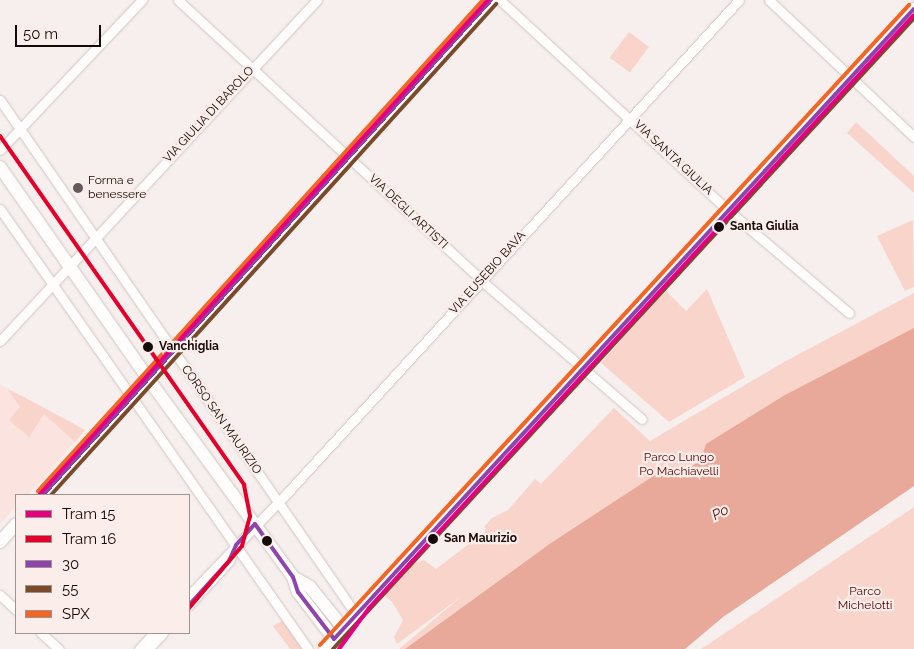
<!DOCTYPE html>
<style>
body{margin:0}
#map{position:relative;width:914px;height:649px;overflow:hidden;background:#f7efed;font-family:Raleway,sans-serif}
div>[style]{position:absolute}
.built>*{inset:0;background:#fbe4df}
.green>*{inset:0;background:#f9d4cb;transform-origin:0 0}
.water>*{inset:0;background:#e8a89a}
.roads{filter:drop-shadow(0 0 1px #cfc5c3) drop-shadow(0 0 1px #cfc5c3)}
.street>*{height:9px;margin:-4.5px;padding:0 4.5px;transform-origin:4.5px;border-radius:4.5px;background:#fefdfc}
.secondary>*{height:12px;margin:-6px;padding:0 6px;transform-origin:6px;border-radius:6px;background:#fefdfc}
.bus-1>*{height:4px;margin:-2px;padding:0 2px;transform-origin:2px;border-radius:2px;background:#8e44ad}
.bus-2>*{height:4px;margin:-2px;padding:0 2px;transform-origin:2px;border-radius:2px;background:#7a4b2a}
.bus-3>*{height:4px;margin:-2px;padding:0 2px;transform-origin:2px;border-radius:2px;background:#f26522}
.tram-1>*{height:4px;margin:-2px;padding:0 2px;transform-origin:2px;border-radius:2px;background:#e5007d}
.tram-2>*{height:4px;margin:-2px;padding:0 2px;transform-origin:2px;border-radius:2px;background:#e4002b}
.dots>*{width:14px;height:14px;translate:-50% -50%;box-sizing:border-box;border:2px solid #fbede9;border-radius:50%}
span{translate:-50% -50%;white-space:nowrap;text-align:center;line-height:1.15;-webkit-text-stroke:4.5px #fbede9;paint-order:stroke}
.street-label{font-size:12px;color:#150a08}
.poi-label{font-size:12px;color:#150a08}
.left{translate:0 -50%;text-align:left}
.stop-label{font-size:12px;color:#150a08;font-weight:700}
.park-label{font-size:12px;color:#550300}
.water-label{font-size:14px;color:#580600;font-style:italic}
.legend{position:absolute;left:15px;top:494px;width:175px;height:140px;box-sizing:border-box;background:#fbede9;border:1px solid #9f928f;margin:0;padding:6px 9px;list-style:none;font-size:15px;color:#150a08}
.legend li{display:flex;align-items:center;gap:10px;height:25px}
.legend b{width:25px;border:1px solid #9f928f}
.scale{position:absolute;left:15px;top:25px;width:86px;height:22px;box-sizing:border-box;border:2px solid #150a08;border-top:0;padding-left:6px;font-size:15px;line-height:18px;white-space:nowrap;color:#150a08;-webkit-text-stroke:4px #fbede9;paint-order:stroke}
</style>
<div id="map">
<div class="built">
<i style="clip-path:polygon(0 384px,85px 430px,41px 482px,26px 495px,16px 495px,16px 506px,0 524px)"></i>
</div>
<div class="green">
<i style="left:629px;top:32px;width:25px;height:32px;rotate:37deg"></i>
<i style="clip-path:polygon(856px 122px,914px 176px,914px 193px,847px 133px)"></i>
<i style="clip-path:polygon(913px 220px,914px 287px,905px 291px,877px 236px)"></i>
<i style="clip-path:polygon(707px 289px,745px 377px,669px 422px,601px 363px,665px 290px,686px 311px)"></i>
<i style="clip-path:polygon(914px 293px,914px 344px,424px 649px,399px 649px,462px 596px,397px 644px,394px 637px,403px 620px,392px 602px,380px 592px,402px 568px,424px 560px,436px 569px,474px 540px,480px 532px,482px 534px,486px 529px,484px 527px,492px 518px,508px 510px,535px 479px,541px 484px,614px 408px,650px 441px,784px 362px)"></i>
<i style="clip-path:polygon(8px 390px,22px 396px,85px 430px,75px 442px,44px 414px,29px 437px,9px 420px,20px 407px)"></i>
<i style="clip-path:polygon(914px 507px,914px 649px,701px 649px)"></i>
<i style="clip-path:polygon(285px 619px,307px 649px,290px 649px,273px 626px)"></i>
</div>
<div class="water">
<i style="clip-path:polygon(914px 328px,914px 486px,723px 617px,685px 649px,405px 649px,551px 543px,658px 473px,667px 476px,681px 474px,701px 460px,706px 444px,785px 395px)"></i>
</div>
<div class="roads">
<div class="street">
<i style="left:178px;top:0;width:414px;rotate:42.7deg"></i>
<i style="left:482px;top:281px;width:211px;rotate:40.8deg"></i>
<i style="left:500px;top:0;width:313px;rotate:42.7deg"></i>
<i style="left:730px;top:212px;width:156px;rotate:40.3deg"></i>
<i style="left:769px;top:0;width:199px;rotate:43.4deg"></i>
<i style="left:0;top:100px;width:627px;rotate:55.32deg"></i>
<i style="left:0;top:150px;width:207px;rotate:-46.6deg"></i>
<i style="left:0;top:209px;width:537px;rotate:55.01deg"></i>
<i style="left:0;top:341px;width:466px;rotate:-47.1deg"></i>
<i style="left:0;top:595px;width:22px;rotate:43deg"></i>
<i style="left:189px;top:595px;width:143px;rotate:-46.1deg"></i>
<i style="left:288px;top:492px;width:667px;rotate:-47.49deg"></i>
<i style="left:189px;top:605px;width:59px;rotate:-47.7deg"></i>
<i style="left:229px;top:561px;width:14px;rotate:-65deg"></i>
<i style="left:41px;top:633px;width:24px;rotate:42deg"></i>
<i style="left:139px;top:649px;width:22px;rotate:-47deg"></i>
<i style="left:148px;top:649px;width:22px;rotate:-47deg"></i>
</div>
<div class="secondary">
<i style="left:0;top:167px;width:260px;rotate:55deg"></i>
<i style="left:149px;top:380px;width:244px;rotate:53.8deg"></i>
<i style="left:293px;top:577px;width:16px;rotate:72deg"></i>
<i style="left:298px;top:592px;width:59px;rotate:52.5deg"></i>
<i style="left:43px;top:495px;width:668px;rotate:-47.85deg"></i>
<i style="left:0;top:542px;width:24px;rotate:-48deg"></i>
<i style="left:293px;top:577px;width:20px;rotate:30deg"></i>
<i style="left:310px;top:587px;width:54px;rotate:51deg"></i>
<i style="left:325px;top:649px;width:870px;rotate:-47.38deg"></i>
</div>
</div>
<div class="bus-1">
<i style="left:43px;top:495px;width:668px;rotate:-47.85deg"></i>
<i style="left:189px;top:605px;width:59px;rotate:-47.7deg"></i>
<i style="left:229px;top:561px;width:17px;rotate:-66deg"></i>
<i style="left:236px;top:545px;width:28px;rotate:-48deg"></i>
<i style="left:255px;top:524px;width:65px;rotate:54.4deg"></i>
<i style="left:293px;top:577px;width:16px;rotate:72deg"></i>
<i style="left:298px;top:592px;width:59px;rotate:52.5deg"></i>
<i style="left:334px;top:639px;width:856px;rotate:-47.37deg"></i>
</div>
<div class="bus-2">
<i style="left:51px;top:495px;width:663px;rotate:-47.81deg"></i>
<i style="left:333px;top:649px;width:858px;rotate:-47.36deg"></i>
</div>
<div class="bus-3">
<i style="left:38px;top:491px;width:663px;rotate:-47.81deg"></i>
<i style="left:320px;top:645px;width:870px;rotate:-47.38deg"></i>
</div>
<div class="tram-1">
<i style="left:39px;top:495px;width:668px;rotate:-47.79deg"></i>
<i style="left:339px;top:649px;width:51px;rotate:-53.8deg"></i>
<i style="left:369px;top:608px;width:805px;rotate:-47.42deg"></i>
</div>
<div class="tram-2">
<i style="left:0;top:136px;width:426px;rotate:55deg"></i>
<i style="left:244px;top:485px;width:32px;rotate:79deg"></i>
<i style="left:250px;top:516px;width:31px;rotate:105deg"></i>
<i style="left:242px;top:546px;width:82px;rotate:130.5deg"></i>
</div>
<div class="dots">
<i style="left:78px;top:188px;background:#645a58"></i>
<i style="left:719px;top:227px;background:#150a08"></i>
<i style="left:148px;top:347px;background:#150a08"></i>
<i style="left:433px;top:539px;background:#150a08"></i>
<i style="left:267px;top:541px;background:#150a08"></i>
</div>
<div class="street-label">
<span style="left:209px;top:115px;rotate:-47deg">VIA GIULIA DI BAROLO</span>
<span style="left:673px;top:158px;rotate:43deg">VIA SANTA GIULIA</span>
<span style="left:408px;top:212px;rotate:43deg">VIA DEGLI ARTISTI</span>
<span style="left:488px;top:273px;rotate:-48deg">VIA EUSEBIO BAVA</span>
<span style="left:221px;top:420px;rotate:55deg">CORSO SAN MAURIZIO</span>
</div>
<div class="poi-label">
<span class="left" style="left:88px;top:188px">Forma e<br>benessere</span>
</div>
<div class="stop-label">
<span class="left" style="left:730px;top:227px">Santa Giulia</span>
<span class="left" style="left:159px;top:347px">Vanchiglia</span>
<span class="left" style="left:444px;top:539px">San Maurizio</span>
</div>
<div class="park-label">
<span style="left:679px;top:465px">Parco Lungo<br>Po Machiavelli</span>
<span style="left:865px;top:599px">Parco<br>Michelotti</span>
</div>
<div class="water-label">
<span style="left:720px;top:512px;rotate:-27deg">Po</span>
</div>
<ul class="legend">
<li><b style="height:6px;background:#e5007d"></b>Tram 15</li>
<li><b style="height:6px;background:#e4002b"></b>Tram 16</li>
<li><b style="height:6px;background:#8e44ad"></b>30</li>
<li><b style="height:6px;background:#7a4b2a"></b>55</li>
<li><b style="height:6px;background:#f26522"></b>SPX</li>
</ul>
<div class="scale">50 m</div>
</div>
